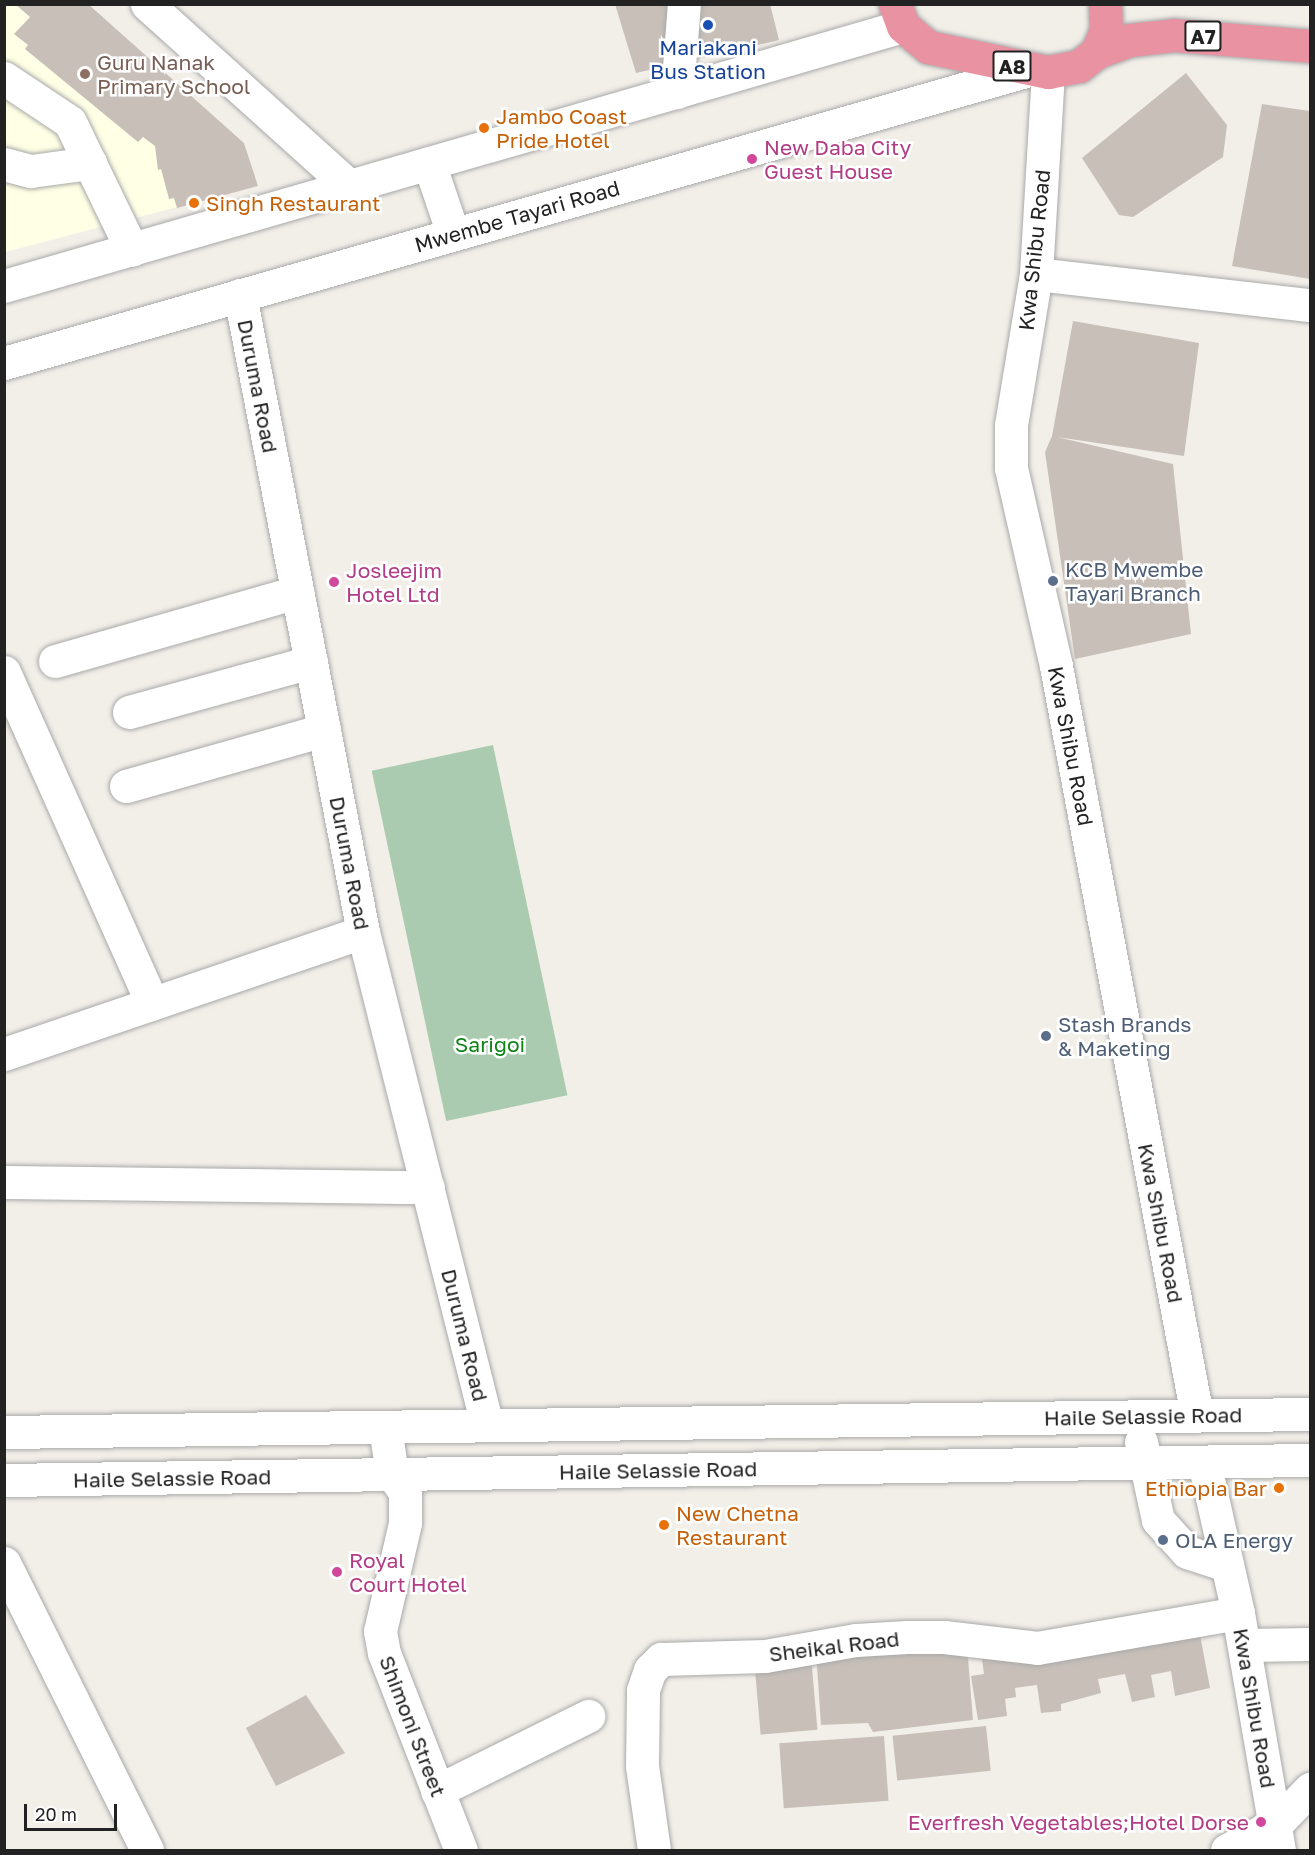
<!DOCTYPE html>
<style>
body{margin:0}
#map{position:relative;width:1315px;height:1855px;overflow:hidden;background:#f2efe9;font-family:"Golos Text",sans-serif}
div>[style]{position:absolute}
.education>*{inset:0;background:#ffffe5}
.cemetery>*{inset:0;background:#aacbaf;transform-origin:0 0}
.building>*{inset:0;background:#c7bfb8;transform-origin:0 0}
.roads{filter:drop-shadow(0 0 2px #a9a9a9) drop-shadow(0 0 2px #a9a9a9)}
.minor>*{height:33px;margin:-16.5px;padding:0 16.5px;transform-origin:16.5px;border-radius:16.5px;background:#fff}
.highway>*{height:33px;margin:-16.5px;padding:0 16.5px;transform-origin:16.5px;border-radius:16.5px;background:#e892a2}
.dots>*{width:16px;height:16px;translate:-50% -50%;box-sizing:border-box;border:3px solid #fff;border-radius:50%}
span{translate:-50% -50%;white-space:nowrap;text-align:center;line-height:1.15;-webkit-text-stroke:5px #fff;paint-order:stroke}
.shield-label span{padding:2px 4px;background:#fff;border:2px solid;border-radius:4px;-webkit-text-stroke-width:0}
.shield-label{font-size:20px;color:#222;font-weight:700}
.transit-label{font-size:21px;color:#164399}
.education-label{font-size:21px;color:#785e54}
.left{translate:0 -50%;text-align:left}
.food-label{font-size:21px;color:#c56008}
.right{translate:-100% -50%;text-align:right}
.hotel-label{font-size:21px;color:#b23c85}
.street-label{font-size:21px;color:#222}
.service-label{font-size:21px;color:#4e5e75}
.park-label{font-size:21px;color:#0c8416}
.frame{position:absolute;inset:0;border:6px solid #222;pointer-events:none}
.scale{position:absolute;left:24px;top:1804px;width:93px;height:27px;box-sizing:border-box;border:3px solid #222;border-top:0;padding-left:8px;font-size:18px;line-height:21px;white-space:nowrap;color:#222;-webkit-text-stroke:4px #fff;paint-order:stroke}
</style>
<div id="map">
<div class="education">
<i style="clip-path:polygon(5px 5px,88px 5px,244px 143px,258px 186px,5px 252px)"></i>
</div>
<div class="cemetery">
<i style="left:493px;top:745px;width:358px;height:124px;rotate:78deg"></i>
</div>
<div class="building">
<i style="clip-path:polygon(15px 4px,88px 4px,244px 143px,258px 186px,177px 208px,174px 198px,169px 199px,161px 169px,158px 170px,155px 146px,143px 137px,138px 142px,25px 49px,28px 45px,14px 34px,30px 17px)"></i>
<i style="clip-path:polygon(615px 4px,770px 4px,779px 40px,636px 73px)"></i>
<i style="clip-path:polygon(1186px 73px,1227px 125px,1223px 157px,1133px 217px,1119px 215px,1082px 158px)"></i>
<i style="clip-path:polygon(1262px 104px,1310px 111px,1310px 279px,1232px 266px)"></i>
<i style="clip-path:polygon(1073px 321px,1199px 343px,1184px 456px,1057px 437px,1173px 464px,1191px 634px,1075px 659px,1045px 452px,1052px 436px)"></i>
<i style="clip-path:polygon(1198px 1624px,1210px 1688px,1175px 1696px,1171px 1671px,1151px 1675px,1155px 1697px,1132px 1702px,1125px 1674px,1098px 1679px,1101px 1693px,1061px 1704px,1061px 1711px,1041px 1713px,1037px 1685px,1015px 1688px,1016px 1697px,1005px 1699px,1007px 1716px,978px 1720px,971px 1676px,984px 1674px,980px 1645px)"></i>
<i style="clip-path:polygon(967px 1645px,973px 1720px,873px 1732px,868px 1723px,821px 1725px,816px 1651px)"></i>
<i style="left:811px;top:1656px;width:74px;height:57px;rotate:85deg"></i>
<i style="clip-path:polygon(306px 1695px,345px 1753px,276px 1786px,246px 1728px)"></i>
<i style="left:986px;top:1726px;width:45px;height:94px;rotate:84deg"></i>
<i style="left:884px;top:1736px;width:65px;height:105px;rotate:86deg"></i>
</div>
<div class="roads">
<div class="minor">
<i style="left:147px;top:4px;width:273px;rotate:42deg"></i>
<i style="left:1048px;top:72px;width:202px;rotate:93.4deg"></i>
<i style="left:1036px;top:274px;width:153px;rotate:99.4deg"></i>
<i style="left:1011px;top:425px;width:43px;rotate:90deg"></i>
<i style="left:1011px;top:468px;width:203px;rotate:77.2deg"></i>
<i style="left:1056px;top:666px;width:763px;rotate:79.35deg"></i>
<i style="left:4px;top:78px;width:79px;rotate:33.7deg"></i>
<i style="left:70px;top:122px;width:142px;rotate:64.2deg"></i>
<i style="left:677px;top:92px;width:88px;rotate:-85.5deg"></i>
<i style="left:429px;top:163px;width:75px;rotate:71.3deg"></i>
<i style="left:4px;top:164px;width:28px;rotate:15deg"></i>
<i style="left:31px;top:171px;width:60px;rotate:-7.7deg"></i>
<i style="left:1036px;top:274px;width:276px;rotate:6.5deg"></i>
<i style="left:4px;top:286px;width:936px;rotate:-16.13deg"></i>
<i style="left:240px;top:295px;width:649px;rotate:79.07deg"></i>
<i style="left:363px;top:932px;width:508px;rotate:75.88deg"></i>
<i style="left:4px;top:363px;width:1066px;rotate:-15.95deg"></i>
<i style="left:55px;top:661px;width:252px;rotate:-15.9deg"></i>
<i style="left:4px;top:672px;width:363px;rotate:65.9deg"></i>
<i style="left:129px;top:712px;width:189px;rotate:-15.4deg"></i>
<i style="left:126px;top:786px;width:206px;rotate:-15.8deg"></i>
<i style="left:4px;top:1054px;width:379px;rotate:-18.8deg"></i>
<i style="left:4px;top:1182px;width:424px;rotate:0.7deg"></i>
<i style="left:385px;top:1427px;width:48px;rotate:81.5deg"></i>
<i style="left:392px;top:1474px;width:22px;rotate:54deg"></i>
<i style="left:405px;top:1492px;width:31px;rotate:90deg"></i>
<i style="left:405px;top:1523px;width:111px;rotate:103deg"></i>
<i style="left:380px;top:1631px;width:22px;rotate:80deg"></i>
<i style="left:384px;top:1653px;width:212px;rotate:68.7deg"></i>
<i style="left:4px;top:1432px;width:1306px;rotate:-0.79deg"></i>
<i style="left:1141px;top:1442px;width:80px;rotate:77.7deg"></i>
<i style="left:1158px;top:1520px;width:43px;rotate:47.8deg"></i>
<i style="left:1187px;top:1552px;width:42px;rotate:18deg"></i>
<i style="left:1204px;top:1462px;width:155px;rotate:77.3deg"></i>
<i style="left:1238px;top:1613px;width:241px;rotate:80.2deg"></i>
<i style="left:4px;top:1480px;width:1306px;rotate:-0.88deg"></i>
<i style="left:4px;top:1563px;width:321px;rotate:63.5deg"></i>
<i style="left:1244px;top:1645px;width:66px;rotate:-0.9deg"></i>
<i style="left:437px;top:1791px;width:169px;rotate:-26.4deg"></i>
<i style="left:654px;top:1850px;width:85px;rotate:-98.1deg"></i>
<i style="left:642px;top:1766px;width:76px;rotate:-89.2deg"></i>
<i style="left:643px;top:1690px;width:21px;rotate:-71deg"></i>
<i style="left:650px;top:1670px;width:16px;rotate:-45deg"></i>
<i style="left:661px;top:1659px;width:104px;rotate:-1.7deg"></i>
<i style="left:765px;top:1656px;width:92px;rotate:-10deg"></i>
<i style="left:856px;top:1640px;width:51px;rotate:-3.4deg"></i>
<i style="left:907px;top:1637px;width:37px"></i>
<i style="left:944px;top:1637px;width:94px;rotate:6.7deg"></i>
<i style="left:1037px;top:1648px;width:204px;rotate:-9.9deg"></i>
<i style="left:1227px;top:1850px;width:55px;rotate:-28deg"></i>
<i style="left:1276px;top:1824px;width:49px;rotate:-45.8deg"></i>
</div>
<div class="highway">
<i style="left:895px;top:4px;width:23px;rotate:70deg"></i>
<i style="left:903px;top:26px;width:33px;rotate:40deg"></i>
<i style="left:928px;top:47px;width:123px;rotate:11.8deg"></i>
<i style="left:1048px;top:72px;width:32px;rotate:-11deg"></i>
<i style="left:1079px;top:66px;width:23px;rotate:-38deg"></i>
<i style="left:1097px;top:52px;width:24px;rotate:-68deg"></i>
<i style="left:1106px;top:30px;width:26px;rotate:-92deg"></i>
<i style="left:1097px;top:52px;width:35px;rotate:-20deg"></i>
<i style="left:1130px;top:40px;width:44px;rotate:-6.5deg"></i>
<i style="left:1174px;top:35px;width:136px;rotate:4.6deg"></i>
</div>
</div>
<div class="dots">
<i style="left:708px;top:25px;background:#1a4fb4"></i>
<i style="left:85px;top:74px;background:#8d6e63"></i>
<i style="left:484px;top:128px;background:#e8710a"></i>
<i style="left:752px;top:159px;background:#d1479c"></i>
<i style="left:194px;top:203px;background:#e8710a"></i>
<i style="left:1053px;top:581px;background:#5c6f8a"></i>
<i style="left:334px;top:582px;background:#d1479c"></i>
<i style="left:1046px;top:1036px;background:#5c6f8a"></i>
<i style="left:1279px;top:1488px;background:#e8710a"></i>
<i style="left:664px;top:1525px;background:#e8710a"></i>
<i style="left:1163px;top:1540px;background:#5c6f8a"></i>
<i style="left:337px;top:1572px;background:#d1479c"></i>
<i style="left:1261px;top:1822px;background:#d1479c"></i>
</div>
<div class="shield-label">
<span style="left:1203px;top:36px">A7</span>
<span style="left:1012px;top:66px">A8</span>
</div>
<div class="transit-label">
<span style="left:708px;top:59px">Mariakani<br>Bus Station</span>
</div>
<div class="education-label">
<span class="left" style="left:97px;top:74px">Guru Nanak<br>Primary School</span>
</div>
<div class="food-label">
<span class="left" style="left:496px;top:128px">Jambo Coast<br>Pride Hotel</span>
<span class="left" style="left:206px;top:203px">Singh Restaurant</span>
<span class="right" style="left:1267px;top:1488px">Ethiopia Bar</span>
<span class="left" style="left:676px;top:1525px">New Chetna<br>Restaurant</span>
</div>
<div class="hotel-label">
<span class="left" style="left:764px;top:159px">New Daba City<br>Guest House</span>
<span class="left" style="left:346px;top:582px">Josleejim<br>Hotel Ltd</span>
<span class="left" style="left:349px;top:1572px">Royal<br>Court Hotel</span>
<span class="right" style="left:1249px;top:1822px">Everfresh Vegetables;Hotel Dorse</span>
</div>
<div class="street-label">
<span style="left:517px;top:216px;rotate:-16deg">Mwembe Tayari Road</span>
<span style="left:1034px;top:250px;rotate:-84deg">Kwa Shibu Road</span>
<span style="left:258px;top:386px;rotate:79deg">Duruma Road</span>
<span style="left:1071px;top:746px;rotate:79deg">Kwa Shibu Road</span>
<span style="left:350px;top:863px;rotate:79deg">Duruma Road</span>
<span style="left:1161px;top:1223px;rotate:79deg">Kwa Shibu Road</span>
<span style="left:465px;top:1335px;rotate:76deg">Duruma Road</span>
<span style="left:1143px;top:1416px;rotate:-1deg">Haile Selassie Road</span>
<span style="left:658px;top:1470px;rotate:-1deg">Haile Selassie Road</span>
<span style="left:172px;top:1478px;rotate:-1deg">Haile Selassie Road</span>
<span style="left:834px;top:1646px;rotate:-7deg">Sheikal Road</span>
<span style="left:1255px;top:1708px;rotate:80deg">Kwa Shibu Road</span>
<span style="left:413px;top:1726px;rotate:69deg">Shimoni Street</span>
</div>
<div class="service-label">
<span class="left" style="left:1065px;top:581px">KCB Mwembe<br>Tayari Branch</span>
<span class="left" style="left:1058px;top:1036px">Stash Brands<br>&amp; Maketing</span>
<span class="left" style="left:1175px;top:1540px">OLA Energy</span>
</div>
<div class="park-label">
<span style="left:490px;top:1044px">Sarigoi</span>
</div>
<div class="frame"></div>
<div class="scale">20 m</div>
</div>
